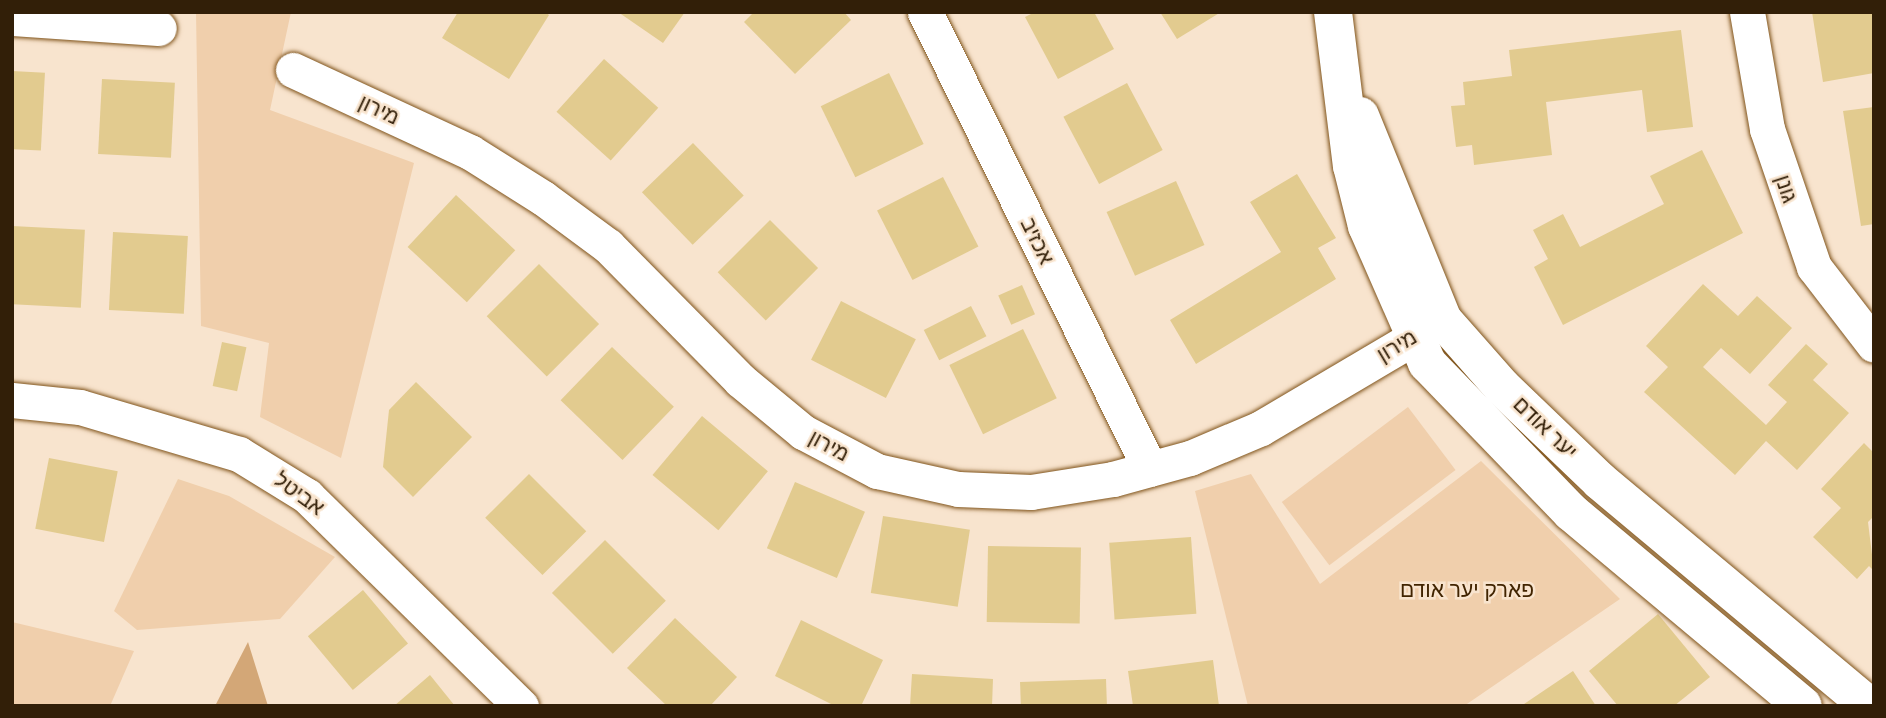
<!DOCTYPE html>
<meta charset="utf-8">
<style>
body{margin:0}
#map{position:relative;width:1886px;height:718px;overflow:hidden;background:#f8e4ce;font-family:Helvetica,"Noto Sans Hebrew",sans-serif}
div>[style]{position:absolute}
.green>*{inset:0;background:#f0cfac;transform-origin:0 0}
.forest>*{inset:0;background:#d3a777}
.building>*{inset:0;background:#e2cb8f;transform-origin:0 0}
.roads{filter:drop-shadow(0 0 2px #80541b) drop-shadow(0 0 2px #80541b)}
.minor>*{height:35px;margin:-17.5px;padding:0 17.5px;transform-origin:17.5px;border-radius:17.5px;background:#fff}
.tertiary>*{height:38px;margin:-19px;padding:0 19px;transform-origin:19px;border-radius:19px;background:#fff}
span{translate:-50% -50%;white-space:nowrap;text-align:center;line-height:1.15;-webkit-text-stroke:5px #f8e4ce;paint-order:stroke}
.street-label{font-size:21px;color:#321f08}
.park-label{font-size:21px;color:#412400}
.frame{position:absolute;inset:0;border:14px solid #321f08;pointer-events:none}
</style>
<div id="map">
<div class="green">
<i style="clip-path:polygon(196px 12px,291px 12px,270px 110px,414px 163px,341px 458px,260px 417px,269px 343px,201px 326px)"></i>
<i style="left:1408px;top:407px;width:79px;height:158px;rotate:53deg"></i>
<i style="clip-path:polygon(1481px 461px,1620px 599px,1464px 706px,1248px 706px,1195px 491px,1251px 474px,1320px 584px)"></i>
<i style="clip-path:polygon(178px 479px,229px 496px,335px 557px,280px 619px,137px 630px,114px 611px)"></i>
<i style="clip-path:polygon(12px 622px,134px 651px,110px 706px,12px 706px)"></i>
</div>
<div class="forest">
<i style="clip-path:polygon(248px 642px,268px 706px,215px 706px)"></i>
</div>
<div class="building">
<i style="clip-path:polygon(458px 12px,545px 12px,549px 15px,509px 79px,442px 38px)"></i>
<i style="clip-path:polygon(618px 12px,685px 12px,663px 43px)"></i>
<i style="clip-path:polygon(754px 12px,844px 12px,851px 20px,795px 74px,744px 22px)"></i>
<i style="clip-path:polygon(1035px 12px,1094px 12px,1114px 49px,1058px 79px,1025px 17px)"></i>
<i style="clip-path:polygon(1160px 12px,1221px 12px,1177px 39px)"></i>
<i style="clip-path:polygon(1812px 12px,1874px 12px,1874px 73px,1823px 82px)"></i>
<i style="clip-path:polygon(1681px 30px,1693px 127px,1647px 132px,1642px 90px,1546px 102px,1552px 155px,1474px 165px,1472px 145px,1456px 147px,1451px 106px,1465px 105px,1463px 82px,1512px 76px,1509px 50px)"></i>
<i style="left:604px;top:59px;width:73px;height:71px;rotate:42deg"></i>
<i style="left:12px;top:71px;width:33px;height:78px;rotate:3deg"></i>
<i style="left:889px;top:73px;width:79px;height:76px;rotate:64deg"></i>
<i style="left:102px;top:79px;width:73px;height:75px;rotate:3deg"></i>
<i style="left:1127px;top:83px;width:76px;height:72px;rotate:62deg"></i>
<i style="clip-path:polygon(1874px 107px,1874px 224px,1861px 226px,1843px 111px)"></i>
<i style="left:693px;top:143px;width:73px;height:71px;rotate:46deg"></i>
<i style="clip-path:polygon(1702px 150px,1743px 233px,1563px 325px,1534px 267px,1548px 259px,1533px 230px,1563px 214px,1580px 247px,1664px 204px,1650px 176px)"></i>
<i style="clip-path:polygon(1297px 174px,1336px 238px,1318px 248px,1336px 279px,1196px 364px,1170px 320px,1281px 252px,1250px 202px)"></i>
<i style="left:943px;top:177px;width:78px;height:74px;rotate:63deg"></i>
<i style="left:1176px;top:181px;width:70px;height:76px;rotate:66deg"></i>
<i style="left:456px;top:195px;width:81px;height:71px;rotate:43deg"></i>
<i style="left:770px;top:220px;width:68px;height:74px;rotate:45deg"></i>
<i style="left:12px;top:226px;width:73px;height:78px;rotate:3deg"></i>
<i style="left:113px;top:232px;width:75px;height:78px;rotate:3deg"></i>
<i style="left:539px;top:264px;width:85px;height:74px;rotate:45deg"></i>
<i style="clip-path:polygon(1703px 284px,1738px 316px,1757px 296px,1792px 328px,1750px 374px,1721px 348px,1703px 367px,1766px 425px,1787px 402px,1768px 385px,1806px 344px,1828px 364px,1813px 380px,1849px 413px,1797px 470px,1766px 441px,1735px 475px,1644px 392px,1668px 367px,1646px 346px)"></i>
<i style="left:1022px;top:285px;width:32px;height:26px;rotate:66deg"></i>
<i style="left:841px;top:301px;width:84px;height:66px;rotate:27deg"></i>
<i style="left:971px;top:306px;width:34px;height:53px;rotate:63deg"></i>
<i style="left:1023px;top:329px;width:77px;height:82px;rotate:64deg"></i>
<i style="left:222px;top:342px;width:25px;height:45px;rotate:12deg"></i>
<i style="left:612px;top:347px;width:86px;height:74px;rotate:44deg"></i>
<i style="clip-path:polygon(416px 382px,472px 437px,413px 497px,383px 467px,389px 410px)"></i>
<i style="left:702px;top:416px;width:86px;height:77px;rotate:40deg"></i>
<i style="clip-path:polygon(1864px 443px,1874px 453px,1874px 516px,1868px 522px,1874px 571px,1869px 566px,1857px 579px,1813px 537px,1841px 508px,1821px 489px)"></i>
<i style="left:49px;top:458px;width:70px;height:72px;rotate:11deg"></i>
<i style="left:529px;top:474px;width:81px;height:62px;rotate:45deg"></i>
<i style="left:795px;top:482px;width:76px;height:72px;rotate:23deg"></i>
<i style="left:883px;top:516px;width:88px;height:78px;rotate:9deg"></i>
<i style="left:1191px;top:537px;width:77px;height:82px;rotate:86deg"></i>
<i style="left:605px;top:540px;width:86px;height:75px;rotate:45deg"></i>
<i style="left:988px;top:546px;width:93px;height:76px;rotate:1deg"></i>
<i style="left:363px;top:590px;width:70px;height:72px;rotate:50deg"></i>
<i style="clip-path:polygon(1658px 614px,1710px 677px,1674px 706px,1618px 706px,1589px 671px)"></i>
<i style="clip-path:polygon(675px 618px,737px 677px,710px 706px,667px 706px,627px 668px)"></i>
<i style="clip-path:polygon(801px 620px,883px 660px,861px 706px,835px 706px,775px 676px)"></i>
<i style="clip-path:polygon(1213px 660px,1219px 706px,1133px 706px,1128px 671px)"></i>
<i style="clip-path:polygon(1573px 671px,1596px 706px,1521px 706px)"></i>
<i style="clip-path:polygon(912px 674px,993px 679px,992px 706px,910px 706px)"></i>
<i style="clip-path:polygon(430px 675px,455px 706px,394px 706px)"></i>
<i style="left:1106px;top:679px;width:27px;height:86px;rotate:88deg"></i>
</div>
<div class="roads">
<div class="minor">
<i style="left:925px;top:12px;width:509px;rotate:63.79deg"></i>
<i style="left:1747px;top:12px;width:119px;rotate:80.3deg"></i>
<i style="left:1767px;top:129px;width:146px;rotate:71.2deg"></i>
<i style="left:1814px;top:267px;width:98px;rotate:52.4deg"></i>
<i style="left:12px;top:18px;width:147px;rotate:3.9deg"></i>
<i style="left:293px;top:70px;width:195px;rotate:24.9deg"></i>
<i style="left:470px;top:152px;width:86px;rotate:32.2deg"></i>
<i style="left:543px;top:198px;width:81px;rotate:36.4deg"></i>
<i style="left:608px;top:246px;width:188px;rotate:45.4deg"></i>
<i style="left:740px;top:380px;width:82px;rotate:39.5deg"></i>
<i style="left:803px;top:432px;width:84px;rotate:27.8deg"></i>
<i style="left:877px;top:471px;width:83px;rotate:12.5deg"></i>
<i style="left:958px;top:489px;width:73px;rotate:2.4deg"></i>
<i style="left:1031px;top:492px;width:83px;rotate:-9deg"></i>
<i style="left:1113px;top:479px;width:80px;rotate:-15.3deg"></i>
<i style="left:1190px;top:458px;width:77px;rotate:-22.9deg"></i>
<i style="left:1261px;top:428px;width:208px;rotate:-30.6deg"></i>
<i style="left:12px;top:400px;width:68px;rotate:5.9deg"></i>
<i style="left:80px;top:407px;width:166px;rotate:16.5deg"></i>
<i style="left:239px;top:454px;width:80px;rotate:31.7deg"></i>
<i style="left:307px;top:496px;width:300px;rotate:44.5deg"></i>
</div>
<div class="tertiary">
<i style="left:1333px;top:12px;width:155px;rotate:83deg"></i>
<i style="left:1352px;top:166px;width:62px;rotate:76deg"></i>
<i style="left:1367px;top:226px;width:150px;rotate:66.3deg"></i>
<i style="left:1427px;top:363px;width:207px;rotate:46deg"></i>
<i style="left:1571px;top:512px;width:302px;rotate:39.9deg"></i>
<i style="left:1360px;top:116px;width:220px;rotate:67.9deg"></i>
<i style="left:1443px;top:320px;width:89px;rotate:48.6deg"></i>
<i style="left:1502px;top:387px;width:136px;rotate:43.8deg"></i>
<i style="left:1600px;top:481px;width:351px;rotate:39.9deg"></i>
</div>
</div>
<div class="street-label">
<span style="left:379px;top:110px;rotate:25deg">מירון</span>
<span style="left:1786px;top:189px;rotate:72deg">גונן</span>
<span style="left:1037px;top:241px;rotate:64deg">אכזיב</span>
<span style="left:1397px;top:346px;rotate:-31deg">מירון</span>
<span style="left:1545px;top:428px;rotate:44deg">יער אודם</span>
<span style="left:829px;top:446px;rotate:28deg">מירון</span>
<span style="left:299px;top:494px;rotate:36deg">אביטל</span>
</div>
<div class="park-label">
<span style="left:1467px;top:590px">פארק יער אודם</span>
</div>
<div class="frame"></div>
</div>
